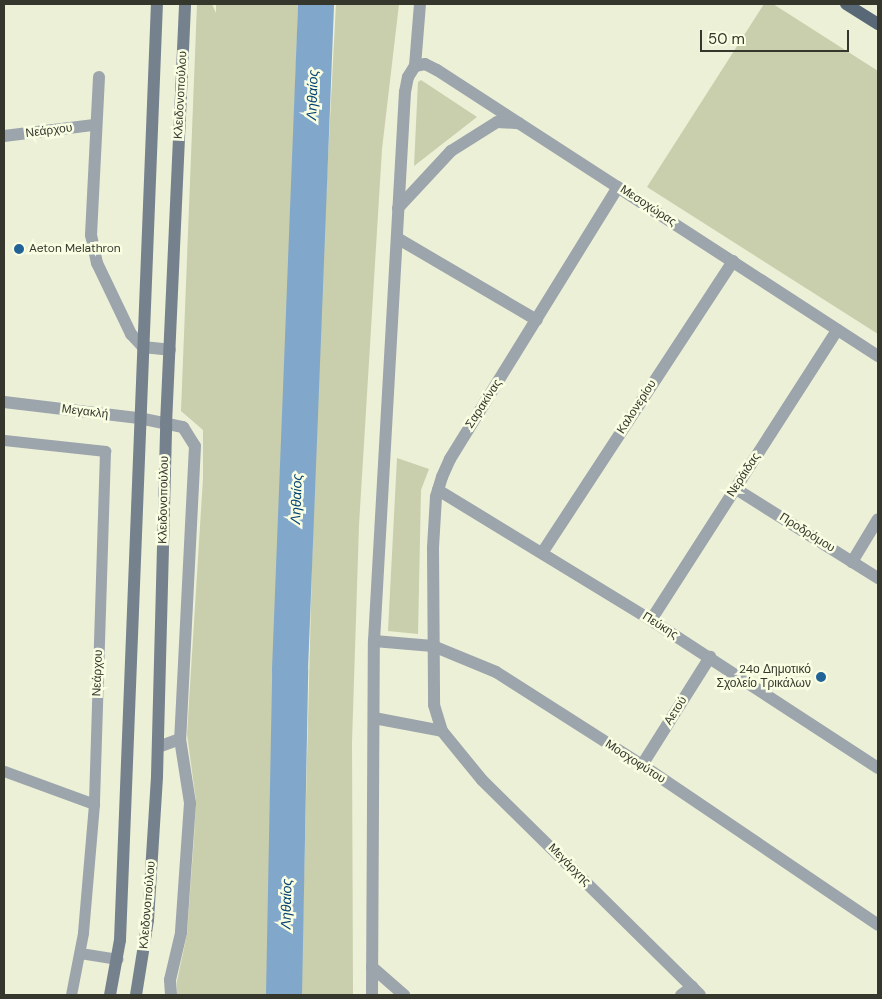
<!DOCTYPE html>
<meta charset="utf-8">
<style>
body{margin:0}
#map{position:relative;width:882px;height:999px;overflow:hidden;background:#ecf0d6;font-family:"DM Sans",sans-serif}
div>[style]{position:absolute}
.green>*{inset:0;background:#c9cead}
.river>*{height:36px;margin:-18px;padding:0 18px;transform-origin:18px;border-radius:18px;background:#81a7cb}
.lane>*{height:11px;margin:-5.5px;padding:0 5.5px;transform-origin:5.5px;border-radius:5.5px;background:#9ca4ac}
.street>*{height:12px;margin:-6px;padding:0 6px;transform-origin:6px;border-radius:6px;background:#9ca4ac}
.secondary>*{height:12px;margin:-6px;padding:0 6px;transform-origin:6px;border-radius:6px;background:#75818d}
.primary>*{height:12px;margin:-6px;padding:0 6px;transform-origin:6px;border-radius:6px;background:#596876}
.dots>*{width:14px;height:14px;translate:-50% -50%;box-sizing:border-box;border:2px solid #f9fee3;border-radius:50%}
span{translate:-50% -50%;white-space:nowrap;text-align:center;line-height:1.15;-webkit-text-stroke:5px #f9fee3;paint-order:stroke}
.street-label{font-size:12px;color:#35372d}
.poi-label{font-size:12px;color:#35372d}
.left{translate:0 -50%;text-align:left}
.right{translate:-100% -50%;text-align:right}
.water-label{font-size:14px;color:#064573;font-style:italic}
.frame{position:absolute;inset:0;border:5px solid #35372d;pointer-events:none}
.scale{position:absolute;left:700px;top:30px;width:149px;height:22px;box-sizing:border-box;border:2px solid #35372d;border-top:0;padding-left:6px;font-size:15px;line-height:18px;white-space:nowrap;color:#35372d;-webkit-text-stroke:4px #f9fee3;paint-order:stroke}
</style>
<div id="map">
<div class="green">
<i style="clip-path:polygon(197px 4px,212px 4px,216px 13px,216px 4px,298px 4px,272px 775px,268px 995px,177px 995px,177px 981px,187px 934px,194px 838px,196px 801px,187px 734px,203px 478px,203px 430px,181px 411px)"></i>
<i style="clip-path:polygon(336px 4px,399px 4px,382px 149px,359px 525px,352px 742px,353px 995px,301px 995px,317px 369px)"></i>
<i style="clip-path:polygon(764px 4px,773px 4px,878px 71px,878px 334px,647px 187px)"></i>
<i style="clip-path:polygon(421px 80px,477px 117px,414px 166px,418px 82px)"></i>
<i style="clip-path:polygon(397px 458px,429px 469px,421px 490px,418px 634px,388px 631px)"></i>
</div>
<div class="river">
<i style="left:284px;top:995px;width:325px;rotate:-88.9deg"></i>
<i style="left:290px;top:670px;width:667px;rotate:-87.76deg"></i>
</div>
<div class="lane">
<i style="left:4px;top:440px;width:102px;rotate:6.2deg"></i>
<i style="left:105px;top:451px;width:353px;rotate:91.8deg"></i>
<i style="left:94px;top:804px;width:129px;rotate:94.9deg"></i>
<i style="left:83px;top:933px;width:63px;rotate:101deg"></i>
<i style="left:4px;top:771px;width:96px;rotate:20.1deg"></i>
<i style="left:80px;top:953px;width:38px;rotate:9deg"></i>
</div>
<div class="street">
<i style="left:415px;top:66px;width:10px;rotate:-11deg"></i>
<i style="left:425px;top:64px;width:13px;rotate:27deg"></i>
<i style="left:437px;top:70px;width:526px;rotate:32.96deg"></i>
<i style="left:99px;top:77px;width:158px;rotate:92.9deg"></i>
<i style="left:91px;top:235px;width:29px;rotate:78deg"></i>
<i style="left:97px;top:263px;width:79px;rotate:64.4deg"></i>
<i style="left:131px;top:334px;width:18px;rotate:47deg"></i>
<i style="left:143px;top:347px;width:27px;rotate:6deg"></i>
<i style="left:4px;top:136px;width:91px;rotate:-7deg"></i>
<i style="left:618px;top:187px;width:320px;rotate:121.7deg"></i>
<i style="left:450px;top:459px;width:20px;rotate:114deg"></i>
<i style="left:442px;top:477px;width:21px;rotate:107deg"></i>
<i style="left:436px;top:497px;width:51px;rotate:93.4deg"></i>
<i style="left:433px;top:548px;width:157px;rotate:89.6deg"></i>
<i style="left:434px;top:705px;width:27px;rotate:73deg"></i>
<i style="left:442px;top:731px;width:63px;rotate:50.8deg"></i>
<i style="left:482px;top:780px;width:306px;rotate:44.6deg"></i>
<i style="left:398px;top:208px;width:78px;rotate:-47.1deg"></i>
<i style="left:451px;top:151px;width:54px;rotate:-32.2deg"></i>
<i style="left:497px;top:122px;width:22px;rotate:3deg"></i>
<i style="left:397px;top:238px;width:162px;rotate:30.4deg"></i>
<i style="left:4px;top:402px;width:136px;rotate:6.8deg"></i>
<i style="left:139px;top:418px;width:45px;rotate:11.6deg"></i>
<i style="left:183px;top:427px;width:22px;rotate:58deg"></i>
<i style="left:195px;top:446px;width:293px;rotate:92.9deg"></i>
<i style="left:180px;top:739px;width:65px;rotate:81.1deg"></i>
<i style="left:190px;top:803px;width:130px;rotate:94deg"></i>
<i style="left:181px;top:933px;width:48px;rotate:103.2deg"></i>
<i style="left:170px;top:980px;width:15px;rotate:86deg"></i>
<i style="left:736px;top:489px;width:168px;rotate:32.1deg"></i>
<i style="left:438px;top:490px;width:250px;rotate:31.4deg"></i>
<i style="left:651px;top:620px;width:271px;rotate:33.1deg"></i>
<i style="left:542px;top:553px;width:349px;rotate:-56.8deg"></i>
<i style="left:852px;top:562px;width:50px;rotate:-58.8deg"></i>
<i style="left:651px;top:620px;width:345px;rotate:-57.3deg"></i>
<i style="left:374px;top:641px;width:59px;rotate:4.8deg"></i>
<i style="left:433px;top:646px;width:68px;rotate:22.4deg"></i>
<i style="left:496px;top:672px;width:173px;rotate:32.5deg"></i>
<i style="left:642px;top:765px;width:285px;rotate:34.1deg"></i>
<i style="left:374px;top:718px;width:69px;rotate:10.8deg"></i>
<i style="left:158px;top:747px;width:23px;rotate:-20deg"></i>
<i style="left:642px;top:765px;width:128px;rotate:-57.8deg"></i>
<i style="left:372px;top:967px;width:43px;rotate:41.2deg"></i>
<i style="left:372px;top:995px;width:354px;rotate:-89.7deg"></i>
<i style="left:374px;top:641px;width:550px;rotate:-86.77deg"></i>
<i style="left:405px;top:92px;width:15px;rotate:-79deg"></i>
<i style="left:408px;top:77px;width:13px;rotate:-58deg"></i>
<i style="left:415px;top:66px;width:62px;rotate:-85.4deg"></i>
<i style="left:681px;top:995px;width:14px;rotate:-36deg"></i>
</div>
<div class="secondary">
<i style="left:110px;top:995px;width:56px;rotate:-79.7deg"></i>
<i style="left:120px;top:940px;width:937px;rotate:-87.74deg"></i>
<i style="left:136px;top:995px;width:76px;rotate:-80.9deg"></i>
<i style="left:148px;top:920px;width:144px;rotate:-86.4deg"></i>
<i style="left:157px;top:776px;width:352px;rotate:-88.5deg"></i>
<i style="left:166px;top:424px;width:420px;rotate:-87.4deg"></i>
</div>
<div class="primary">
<i style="left:846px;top:4px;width:38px;rotate:32deg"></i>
</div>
<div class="dots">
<i style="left:19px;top:249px;background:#216297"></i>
<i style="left:821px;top:677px;background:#216297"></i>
</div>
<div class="street-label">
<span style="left:181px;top:95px;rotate:-87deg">Κλειδονοπούλου</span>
<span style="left:49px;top:131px;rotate:-7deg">Νεάρχου</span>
<span style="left:648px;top:206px;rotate:33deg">Μεσοχώρας</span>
<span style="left:484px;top:404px;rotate:-57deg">Σαρακίνας</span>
<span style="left:637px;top:407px;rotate:-57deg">Καλονερίου</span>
<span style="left:85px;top:412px;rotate:7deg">Μεγακλή</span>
<span style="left:744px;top:475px;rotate:-57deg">Νεράιδας</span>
<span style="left:164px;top:500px;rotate:-89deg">Κλειδονοπούλου</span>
<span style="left:807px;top:533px;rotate:32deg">Προδρόμου</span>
<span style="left:660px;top:626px;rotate:32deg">Πεύκης</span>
<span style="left:98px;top:673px;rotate:-88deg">Νεάρχου</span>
<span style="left:676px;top:711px;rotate:-58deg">Αετού</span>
<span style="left:635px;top:762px;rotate:33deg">Μοσχοφύτου</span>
<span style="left:569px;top:865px;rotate:45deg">Μεγάρχης</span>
<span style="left:148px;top:905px;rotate:-85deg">Κλειδονοπούλου</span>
</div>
<div class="poi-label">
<span class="left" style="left:29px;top:249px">Aeton Melathron</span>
<span class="right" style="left:811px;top:677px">24ο Δημοτικό<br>Σχολείο Τρικάλων</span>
</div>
<div class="water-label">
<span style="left:312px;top:95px;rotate:-88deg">Ληθαίος</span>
<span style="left:296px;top:499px;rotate:-88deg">Ληθαίος</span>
<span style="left:286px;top:904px;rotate:-89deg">Ληθαίος</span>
</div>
<div class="frame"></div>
<div class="scale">50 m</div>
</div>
